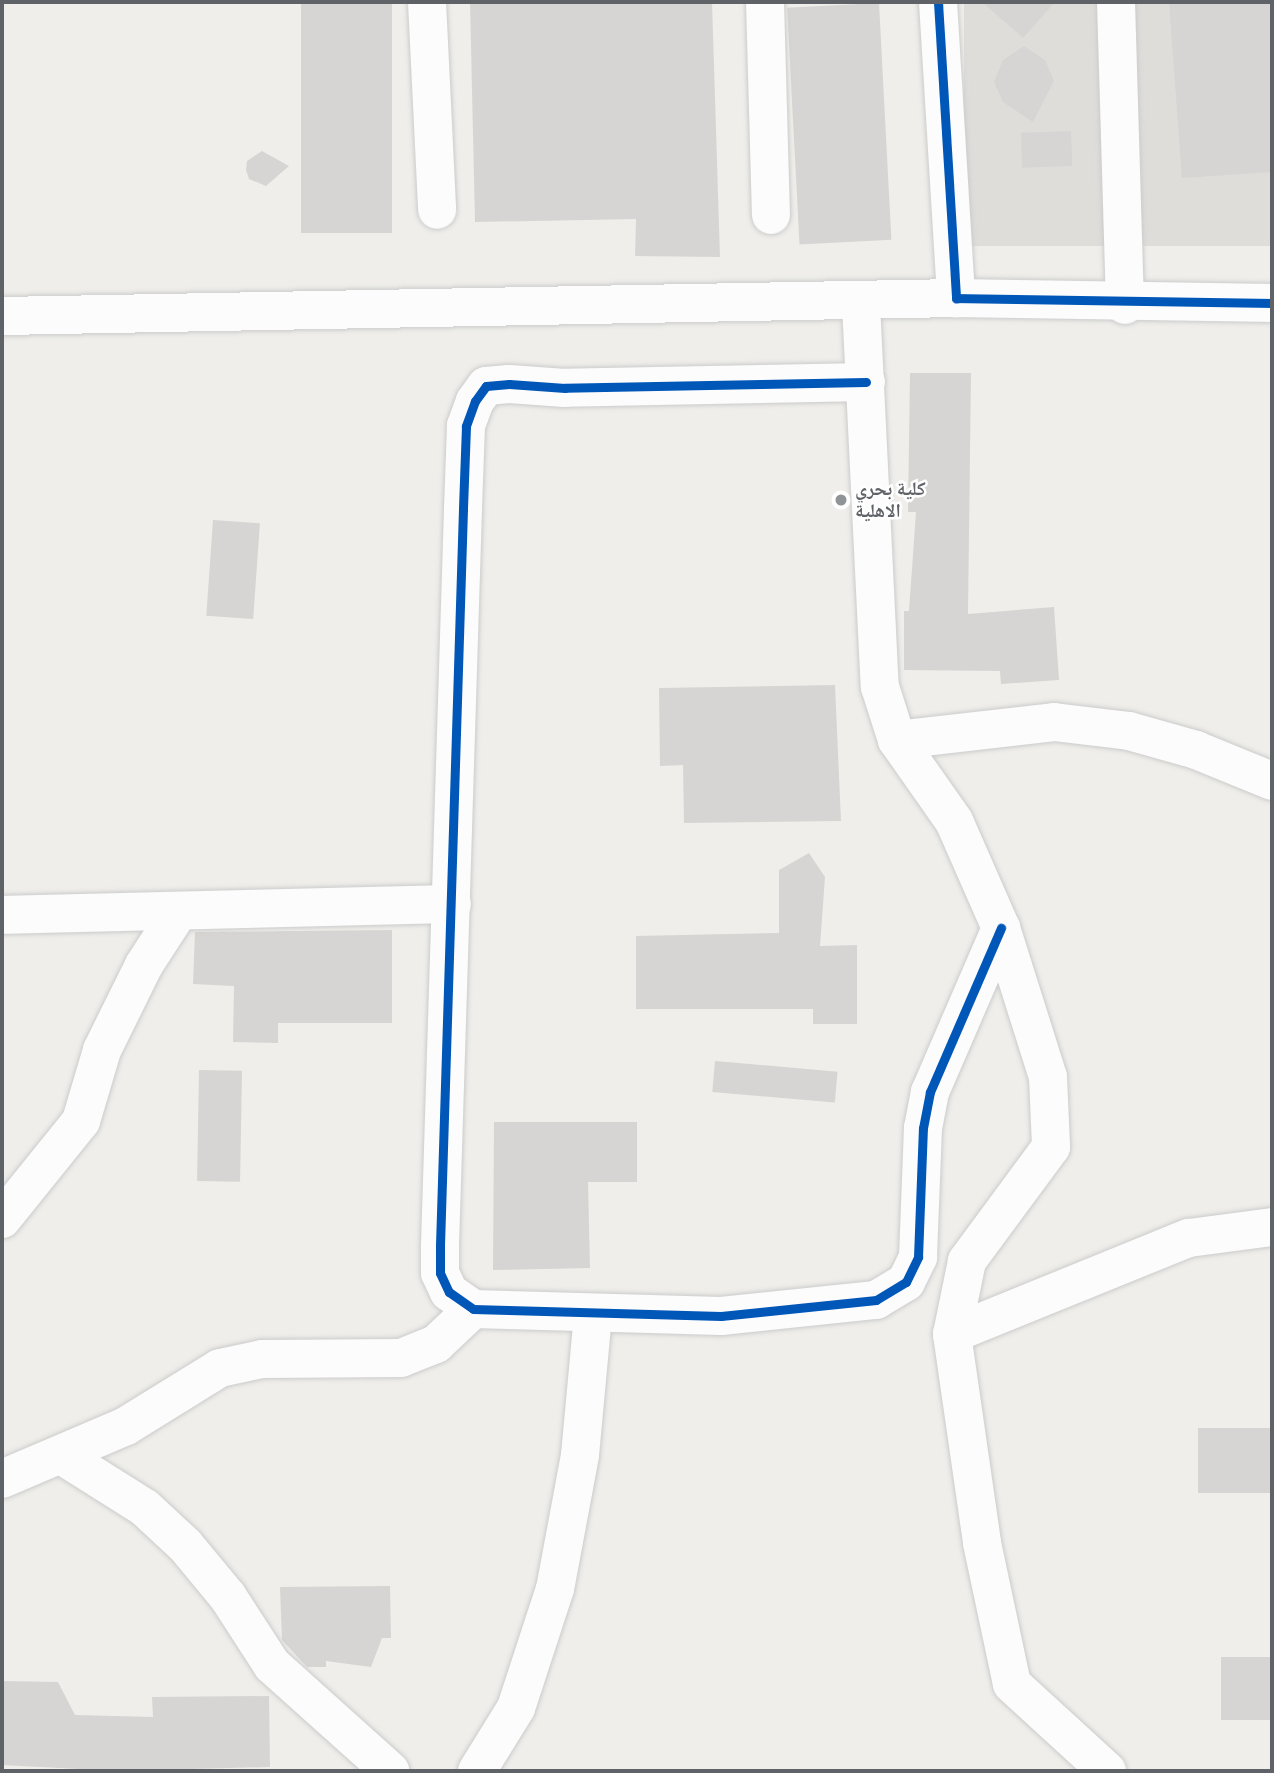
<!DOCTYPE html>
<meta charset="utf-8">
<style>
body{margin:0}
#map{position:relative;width:1274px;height:1773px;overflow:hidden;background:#efeeea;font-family:Ubuntu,"Noto Naskh Arabic",sans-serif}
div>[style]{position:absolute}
.industrial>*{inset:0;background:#dfddda;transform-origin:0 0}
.building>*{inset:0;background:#d6d5d3;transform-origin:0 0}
.roads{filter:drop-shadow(0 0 2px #cbcccc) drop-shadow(0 0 2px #cbcccc)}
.minor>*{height:38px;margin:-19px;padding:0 19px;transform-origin:19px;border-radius:19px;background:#fdfcfc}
.cycleway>*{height:9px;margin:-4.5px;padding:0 4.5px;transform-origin:4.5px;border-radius:4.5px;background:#0057b8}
.dots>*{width:19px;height:19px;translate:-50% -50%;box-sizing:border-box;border:4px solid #fff;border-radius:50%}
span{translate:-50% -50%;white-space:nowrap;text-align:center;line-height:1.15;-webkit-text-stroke:5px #fff;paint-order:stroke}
.poi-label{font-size:19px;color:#5f6368;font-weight:700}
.left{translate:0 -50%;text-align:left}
.frame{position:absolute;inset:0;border:4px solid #5f6368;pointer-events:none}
</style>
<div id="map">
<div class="industrial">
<i style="left:964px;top:2px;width:308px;height:244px"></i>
</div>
<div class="building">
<i style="left:301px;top:2px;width:91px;height:231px"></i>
<i style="clip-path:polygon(470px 2px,712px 2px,720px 257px,635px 256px,636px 219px,475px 222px)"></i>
<i style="clip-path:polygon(982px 2px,1055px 2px,1023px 38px)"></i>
<i style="clip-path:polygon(1169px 2px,1272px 2px,1272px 172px,1182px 178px)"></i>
<i style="left:879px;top:3px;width:237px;height:92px;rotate:87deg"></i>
<i style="clip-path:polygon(1024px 46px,1045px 60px,1054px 81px,1033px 122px,1003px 102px,994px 82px,1003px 60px)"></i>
<i style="left:1071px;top:131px;width:35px;height:50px;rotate:88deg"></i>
<i style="clip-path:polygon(262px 151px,289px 166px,266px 186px,249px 179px,246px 170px,247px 161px)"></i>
<i style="clip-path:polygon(910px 373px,971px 373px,968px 614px,1054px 607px,1059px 680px,1001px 684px,1000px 671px,904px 670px,904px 611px,909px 611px,916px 512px,908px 512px)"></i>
<i style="left:213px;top:520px;width:47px;height:96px;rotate:4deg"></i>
<i style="clip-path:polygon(835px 685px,841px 821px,684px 823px,683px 765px,660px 766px,659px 688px)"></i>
<i style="clip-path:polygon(809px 853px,825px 877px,820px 946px,857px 945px,857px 1024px,813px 1024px,813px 1009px,636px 1009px,636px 936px,779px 933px,779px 870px)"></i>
<i style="clip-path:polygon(392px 930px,392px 1023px,278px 1023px,278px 1043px,233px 1042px,234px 986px,193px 984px,195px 932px)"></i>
<i style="left:715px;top:1061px;width:123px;height:31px;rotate:5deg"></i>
<i style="left:199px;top:1070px;width:43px;height:111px;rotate:1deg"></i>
<i style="clip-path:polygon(494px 1122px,637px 1122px,637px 1182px,588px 1182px,590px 1268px,493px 1270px)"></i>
<i style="left:1272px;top:1428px;width:65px;height:74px;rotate:90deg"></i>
<i style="clip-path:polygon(390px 1586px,391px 1638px,382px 1638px,371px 1667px,326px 1661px,326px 1667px,307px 1667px,282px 1640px,280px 1587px)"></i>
<i style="left:1221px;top:1657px;width:51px;height:63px"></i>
<i style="clip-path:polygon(2px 1681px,58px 1682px,75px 1715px,153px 1717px,152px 1697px,269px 1696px,270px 1767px,118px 1771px,2px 1765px)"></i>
</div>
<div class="roads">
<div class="minor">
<i style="left:427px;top:2px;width:208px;rotate:87.2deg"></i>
<i style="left:765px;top:2px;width:213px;rotate:88.4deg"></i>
<i style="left:938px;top:2px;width:297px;rotate:86.5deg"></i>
<i style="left:956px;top:298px;width:316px;rotate:0.9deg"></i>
<i style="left:1116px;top:2px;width:303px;rotate:88.3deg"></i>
<i style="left:861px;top:304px;width:383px;rotate:87.2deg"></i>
<i style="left:880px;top:687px;width:56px;rotate:72.2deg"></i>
<i style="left:897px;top:740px;width:99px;rotate:54.9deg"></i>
<i style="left:954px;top:821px;width:117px;rotate:66.3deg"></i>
<i style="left:1001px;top:928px;width:156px;rotate:72.5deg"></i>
<i style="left:1048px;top:1077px;width:70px;rotate:87.5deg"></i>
<i style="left:1051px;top:1147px;width:142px;rotate:126.4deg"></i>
<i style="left:967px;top:1261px;width:75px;rotate:101.6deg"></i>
<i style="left:952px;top:1334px;width:211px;rotate:81.8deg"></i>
<i style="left:982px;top:1543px;width:144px;rotate:78deg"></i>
<i style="left:1012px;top:1684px;width:129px;rotate:42.5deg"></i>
<i style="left:2px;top:316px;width:954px;rotate:-1.08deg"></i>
<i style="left:866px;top:382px;width:301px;rotate:178.9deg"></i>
<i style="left:565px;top:388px;width:56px;rotate:-175.9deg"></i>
<i style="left:509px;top:384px;width:23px;rotate:175deg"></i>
<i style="left:486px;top:386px;width:19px;rotate:126deg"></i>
<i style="left:475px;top:401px;width:27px;rotate:110deg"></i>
<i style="left:466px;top:426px;width:83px;rotate:92.1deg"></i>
<i style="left:463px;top:509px;width:737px;rotate:91.79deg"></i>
<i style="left:440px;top:1246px;width:27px;rotate:90deg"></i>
<i style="left:440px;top:1273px;width:21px;rotate:65deg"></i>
<i style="left:449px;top:1292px;width:29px;rotate:35deg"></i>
<i style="left:473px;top:1309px;width:248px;rotate:1.6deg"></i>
<i style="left:721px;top:1316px;width:156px;rotate:-5.9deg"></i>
<i style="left:876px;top:1300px;width:35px;rotate:-31deg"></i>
<i style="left:906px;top:1282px;width:28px;rotate:-64deg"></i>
<i style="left:918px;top:1257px;width:129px;rotate:-87.8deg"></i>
<i style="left:923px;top:1128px;width:37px;rotate:-79deg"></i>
<i style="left:930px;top:1092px;width:179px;rotate:-66.6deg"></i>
<i style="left:897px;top:740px;width:158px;rotate:-6.5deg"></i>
<i style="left:1054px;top:722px;width:76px;rotate:6.8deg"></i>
<i style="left:1129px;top:731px;width:70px;rotate:15.8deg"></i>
<i style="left:1196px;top:750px;width:82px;rotate:22.2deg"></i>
<i style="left:2px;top:915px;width:450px;rotate:-1.4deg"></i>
<i style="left:2px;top:1219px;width:126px;rotate:-51.1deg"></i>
<i style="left:81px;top:1121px;width:74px;rotate:-73.5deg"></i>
<i style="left:102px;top:1050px;width:95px;rotate:-63.7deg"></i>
<i style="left:144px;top:965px;width:64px;rotate:-57.1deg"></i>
<i style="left:952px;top:1334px;width:256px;rotate:-22.1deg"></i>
<i style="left:1189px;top:1238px;width:84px;rotate:-7.5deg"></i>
<i style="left:61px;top:1455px;width:99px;rotate:32.2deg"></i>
<i style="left:145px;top:1508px;width:54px;rotate:42.8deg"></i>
<i style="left:185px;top:1545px;width:67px;rotate:50.4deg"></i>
<i style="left:228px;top:1597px;width:81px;rotate:57.1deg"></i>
<i style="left:272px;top:1665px;width:159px;rotate:41.9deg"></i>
<i style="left:2px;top:1479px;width:135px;rotate:-23.1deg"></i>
<i style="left:126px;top:1426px;width:110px;rotate:-31.7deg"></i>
<i style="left:220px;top:1368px;width:43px;rotate:-12.1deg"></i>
<i style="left:262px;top:1359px;width:139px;rotate:-0.4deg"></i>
<i style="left:401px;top:1358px;width:38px;rotate:-22deg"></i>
<i style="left:436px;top:1344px;width:51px;rotate:-43.4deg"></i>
<i style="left:477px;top:1771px;width:74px;rotate:-58.2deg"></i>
<i style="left:516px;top:1708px;width:125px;rotate:-71.9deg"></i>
<i style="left:555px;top:1589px;width:136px;rotate:-79.4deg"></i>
<i style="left:580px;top:1455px;width:142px;rotate:-84.7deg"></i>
</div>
</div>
<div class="cycleway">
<i style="left:938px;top:2px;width:297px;rotate:86.5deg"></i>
<i style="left:956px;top:298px;width:316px;rotate:0.9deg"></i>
<i style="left:866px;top:382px;width:301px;rotate:178.9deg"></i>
<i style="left:565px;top:388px;width:56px;rotate:-175.9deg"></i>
<i style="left:509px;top:384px;width:23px;rotate:175deg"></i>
<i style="left:486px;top:386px;width:19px;rotate:126deg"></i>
<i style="left:475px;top:401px;width:27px;rotate:110deg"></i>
<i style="left:466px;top:426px;width:83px;rotate:92.1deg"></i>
<i style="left:463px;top:509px;width:737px;rotate:91.79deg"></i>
<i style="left:440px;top:1246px;width:27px;rotate:90deg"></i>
<i style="left:440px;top:1273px;width:21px;rotate:65deg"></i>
<i style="left:449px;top:1292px;width:29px;rotate:35deg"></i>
<i style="left:473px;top:1309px;width:248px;rotate:1.6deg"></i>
<i style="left:721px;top:1316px;width:156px;rotate:-5.9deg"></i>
<i style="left:876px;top:1300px;width:35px;rotate:-31deg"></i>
<i style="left:906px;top:1282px;width:28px;rotate:-64deg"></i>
<i style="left:918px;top:1257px;width:129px;rotate:-87.8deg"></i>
<i style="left:923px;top:1128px;width:37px;rotate:-79deg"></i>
<i style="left:930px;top:1092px;width:179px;rotate:-66.6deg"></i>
</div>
<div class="dots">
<i style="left:841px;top:500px;background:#919496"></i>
</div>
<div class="poi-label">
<span class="left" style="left:855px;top:500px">كلية بحري<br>الاهلية</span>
</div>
<div class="frame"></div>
</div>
